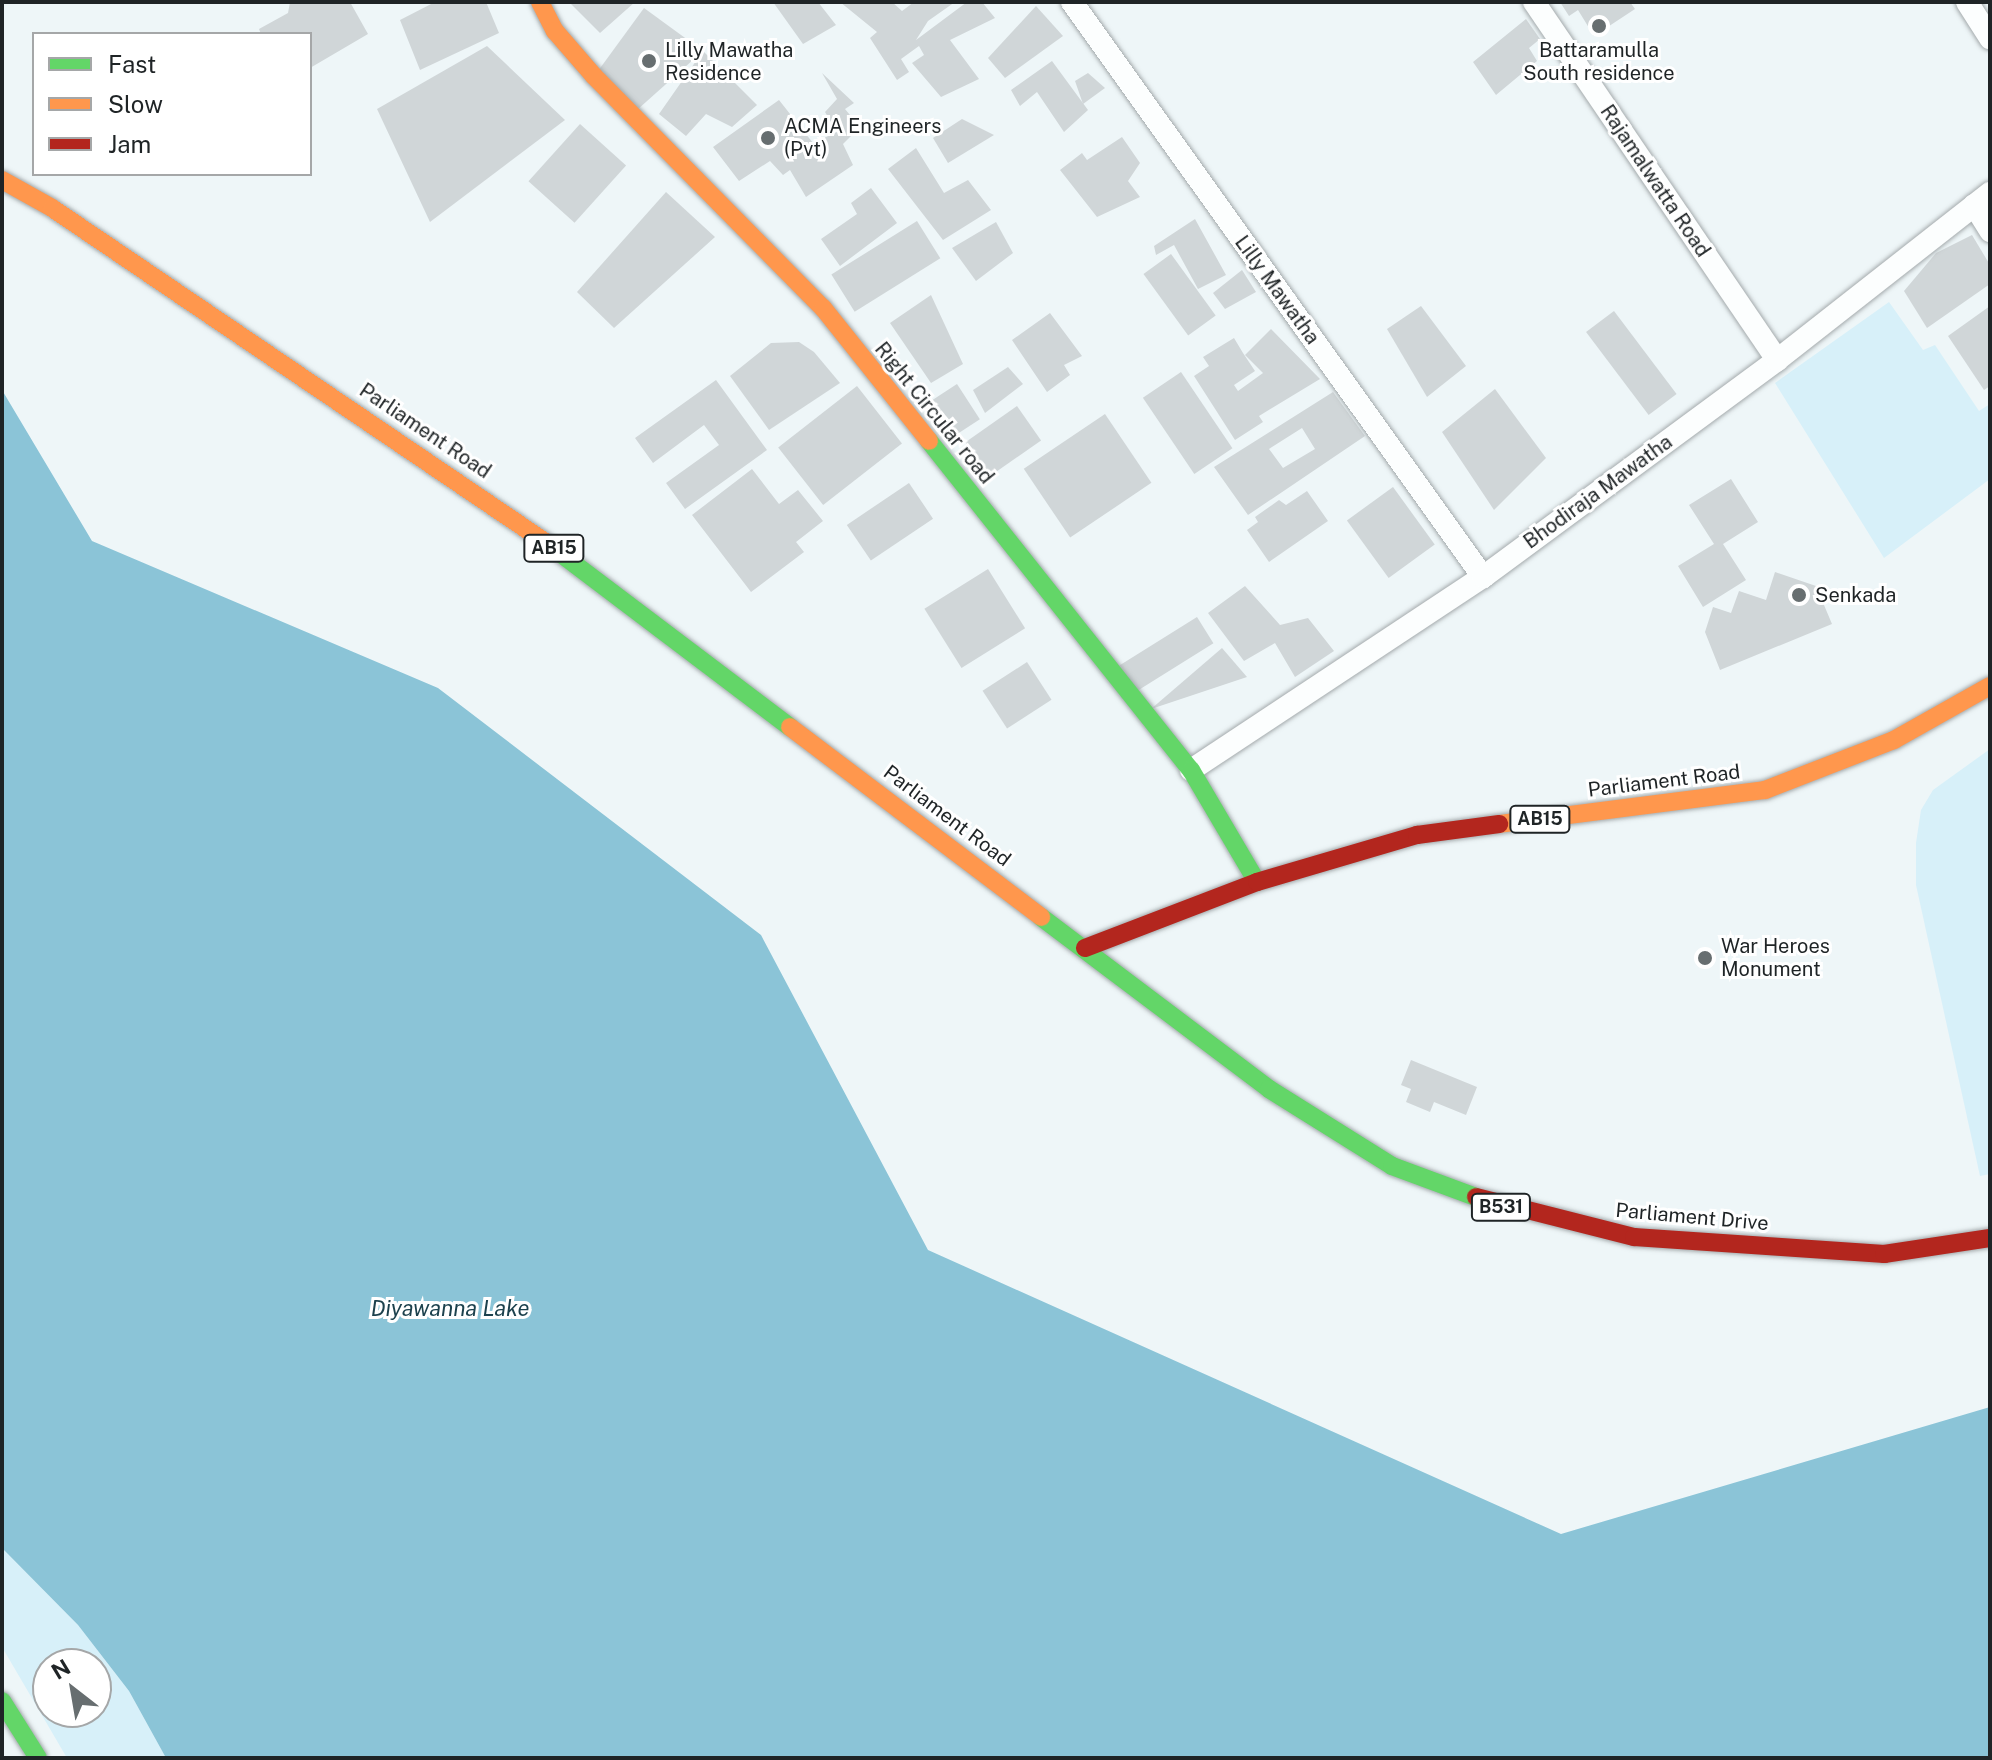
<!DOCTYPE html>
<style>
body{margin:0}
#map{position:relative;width:1992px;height:1760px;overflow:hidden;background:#eef6f8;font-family:"Public Sans",sans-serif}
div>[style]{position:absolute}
.green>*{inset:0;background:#d7f0f9}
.water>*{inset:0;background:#8bc4d7}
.building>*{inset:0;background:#d0d6d8;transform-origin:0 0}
.roads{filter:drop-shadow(0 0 2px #a4aaac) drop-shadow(0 0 2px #a4aaac)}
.street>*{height:22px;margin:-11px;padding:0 11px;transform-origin:11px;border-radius:11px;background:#fcfefe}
.fast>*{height:18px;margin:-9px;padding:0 9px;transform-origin:9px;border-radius:9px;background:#63d668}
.slow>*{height:18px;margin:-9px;padding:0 9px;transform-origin:9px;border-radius:9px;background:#ff974d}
.jam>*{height:18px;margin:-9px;padding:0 9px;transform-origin:9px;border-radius:9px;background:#b3261e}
.dots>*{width:22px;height:22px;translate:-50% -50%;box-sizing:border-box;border:4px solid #fff;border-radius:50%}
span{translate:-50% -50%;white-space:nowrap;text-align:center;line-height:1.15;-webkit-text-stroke:6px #fff;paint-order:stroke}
.shield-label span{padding:2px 6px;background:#fff;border:2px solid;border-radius:6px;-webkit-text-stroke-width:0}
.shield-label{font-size:18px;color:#1f2426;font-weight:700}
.poi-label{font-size:20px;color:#1f2426}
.left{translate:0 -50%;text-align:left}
.street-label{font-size:20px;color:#1f2426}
.water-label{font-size:22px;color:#1c414d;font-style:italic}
.frame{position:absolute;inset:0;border:4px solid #1f2426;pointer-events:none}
.legend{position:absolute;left:32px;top:32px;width:280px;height:144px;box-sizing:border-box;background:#fff;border:2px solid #a5a7a8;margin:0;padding:10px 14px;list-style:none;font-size:24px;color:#1f2426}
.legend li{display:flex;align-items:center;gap:16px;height:40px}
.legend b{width:40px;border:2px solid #a5a7a8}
.north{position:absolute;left:32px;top:1648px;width:80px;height:80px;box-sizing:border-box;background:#fff;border:2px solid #a5a7a8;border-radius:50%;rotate:329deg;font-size:22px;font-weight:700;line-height:32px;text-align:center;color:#1f2426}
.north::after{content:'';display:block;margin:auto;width:28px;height:36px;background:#676e70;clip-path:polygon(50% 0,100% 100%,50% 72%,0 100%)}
</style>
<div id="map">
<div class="green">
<i style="clip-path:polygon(1889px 302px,1923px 350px,1935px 345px,1979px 411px,1990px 404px,1990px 479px,1884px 558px,1775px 383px)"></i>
<i style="clip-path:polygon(1990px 749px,1990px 1174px,1980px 1176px,1916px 885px,1916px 843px,1921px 810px,1933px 790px)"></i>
<i style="clip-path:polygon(evenodd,2px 1548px,78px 1625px,129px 1691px,166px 1758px,67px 1758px,2px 1647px,2px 1548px,48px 1664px,96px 1664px,96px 1712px,48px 1712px,48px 1664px)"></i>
</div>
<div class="water">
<i style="clip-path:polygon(2px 390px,92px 541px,438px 688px,761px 935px,928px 1250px,1561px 1534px,1990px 1407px,1990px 1758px,166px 1758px,129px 1691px,78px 1625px,2px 1548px)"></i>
</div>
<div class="building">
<i style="clip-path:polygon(290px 2px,350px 2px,368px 34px,310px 68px,310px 34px,261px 34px,259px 29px,288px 13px)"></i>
<i style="clip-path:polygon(435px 2px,486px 2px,499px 33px,420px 70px,400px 20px)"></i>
<i style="clip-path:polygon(569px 2px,635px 2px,600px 33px)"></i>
<i style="clip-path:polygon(773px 2px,818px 2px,836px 25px,803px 44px)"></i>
<i style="clip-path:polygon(840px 2px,892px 2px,902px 11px,914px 2px,955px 2px,928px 21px,916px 40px,967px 2px,982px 2px,995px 18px,950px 40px,979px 79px,941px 97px,912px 63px,924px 55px,919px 46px,901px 59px,909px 72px,897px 80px,870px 38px,877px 32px)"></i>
<i style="clip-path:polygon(1560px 2px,1630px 2px,1635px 9px,1594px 36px,1578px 10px,1569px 16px)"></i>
<i style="clip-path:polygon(1036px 6px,1063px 36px,1005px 78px,988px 58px)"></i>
<i style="clip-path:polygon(644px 8px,703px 51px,637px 110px,598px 71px)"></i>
<i style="clip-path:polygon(1526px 19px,1540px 39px,1529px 48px,1537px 61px,1496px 95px,1473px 62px)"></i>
<i style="clip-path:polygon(487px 46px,565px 120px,430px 222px,377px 109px)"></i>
<i style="clip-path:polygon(703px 51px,757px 105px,732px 127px,706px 114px,686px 136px,659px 114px)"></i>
<i style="clip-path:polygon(1052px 61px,1088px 110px,1064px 132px,1037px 92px,1020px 106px,1011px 90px)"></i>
<i style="clip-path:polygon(822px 73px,854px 103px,845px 109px,860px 127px,843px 144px,853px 165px,806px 197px,790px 170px,783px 175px,770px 161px,739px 181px,713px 147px,779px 100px,813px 143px,837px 132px,825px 112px,837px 99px)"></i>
<i style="clip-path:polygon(1088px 73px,1105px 88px,1083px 104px,1075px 81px)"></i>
<i style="clip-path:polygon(962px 119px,994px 135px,948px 163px,933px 138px)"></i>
<i style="left:580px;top:124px;width:62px;height:77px;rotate:42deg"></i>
<i style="clip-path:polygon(1122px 137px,1140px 163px,1128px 181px,1140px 197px,1097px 217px,1060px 170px,1082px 153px,1087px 160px)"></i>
<i style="clip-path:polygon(916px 148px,944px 193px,968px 180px,991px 210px,943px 240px,888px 169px)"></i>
<i style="clip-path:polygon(871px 188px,897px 223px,840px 266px,821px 239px,857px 214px,851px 203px)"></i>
<i style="clip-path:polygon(666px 192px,715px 237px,614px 328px,577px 292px)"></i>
<i style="clip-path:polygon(1195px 219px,1226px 275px,1198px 289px,1174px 245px,1156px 255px,1154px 246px)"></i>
<i style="left:917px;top:221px;width:44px;height:101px;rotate:58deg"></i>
<i style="clip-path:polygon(996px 222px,1013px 253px,976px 281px,952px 248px)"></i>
<i style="clip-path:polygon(1972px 235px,1990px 265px,1990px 284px,1927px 328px,1904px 291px,1936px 253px)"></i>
<i style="left:1171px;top:254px;width:76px;height:34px;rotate:54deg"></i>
<i style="clip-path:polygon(1242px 270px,1256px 292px,1225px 309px,1213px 293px)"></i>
<i style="clip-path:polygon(931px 295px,963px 364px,931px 383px,890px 323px)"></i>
<i style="clip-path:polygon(1421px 306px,1466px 366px,1427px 397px,1387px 329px)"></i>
<i style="clip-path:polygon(1990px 306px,1990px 386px,1984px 390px,1948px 336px)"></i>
<i style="left:1614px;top:311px;width:104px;height:35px;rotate:53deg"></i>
<i style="clip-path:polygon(1050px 313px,1082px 356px,1064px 365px,1070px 375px,1047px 392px,1012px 340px)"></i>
<i style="clip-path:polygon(1271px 329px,1320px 379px,1259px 416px,1263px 422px,1235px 440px,1194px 376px,1209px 366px,1203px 357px,1234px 338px,1243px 353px,1255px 371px,1234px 385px,1238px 391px,1263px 373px,1245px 355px)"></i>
<i style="clip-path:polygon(799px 342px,814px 352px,840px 383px,769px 430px,730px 376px,771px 343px)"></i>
<i style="clip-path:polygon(1008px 367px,1023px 384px,985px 413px,973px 390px)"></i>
<i style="left:1181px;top:372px;width:92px;height:46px;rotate:56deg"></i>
<i style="clip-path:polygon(716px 380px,767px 450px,685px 509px,666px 483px,719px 445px,704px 425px,653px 463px,635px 438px)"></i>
<i style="left:957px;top:384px;width:42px;height:37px;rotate:57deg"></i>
<i style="left:857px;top:386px;width:73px;height:100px;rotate:52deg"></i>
<i style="clip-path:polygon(1495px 389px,1546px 458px,1494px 510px,1442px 432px)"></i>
<i style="clip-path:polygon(evenodd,1333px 392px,1365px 436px,1248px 515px,1214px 467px,1333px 392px,1302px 428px,1315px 449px,1283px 468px,1269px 449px,1302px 428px)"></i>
<i style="left:1017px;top:406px;width:42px;height:63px;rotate:55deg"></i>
<i style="left:1105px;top:414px;width:83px;height:98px;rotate:56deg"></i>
<i style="clip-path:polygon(752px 469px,779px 504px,798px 490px,823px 521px,796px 542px,804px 552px,751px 592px,692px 515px)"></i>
<i style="clip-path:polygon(1731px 479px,1758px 522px,1723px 544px,1746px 580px,1703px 607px,1678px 566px,1714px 544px,1689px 505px)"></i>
<i style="left:909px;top:483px;width:43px;height:75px;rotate:56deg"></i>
<i style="left:1393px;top:487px;width:71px;height:57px;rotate:54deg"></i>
<i style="clip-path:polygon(1307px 491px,1328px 521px,1269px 562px,1247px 530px,1258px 522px,1255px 517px,1279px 500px,1286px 505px)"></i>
<i style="left:988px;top:569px;width:70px;height:75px;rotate:58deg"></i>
<i style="clip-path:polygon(1775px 572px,1816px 586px,1832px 624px,1720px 670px,1705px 632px,1713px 607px,1731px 613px,1739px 591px,1766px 600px)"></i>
<i style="clip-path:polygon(1245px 586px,1280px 625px,1308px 618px,1334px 651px,1295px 677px,1275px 643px,1244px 661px,1208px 613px)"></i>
<i style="left:1197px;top:617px;width:31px;height:92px;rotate:58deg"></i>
<i style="clip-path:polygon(1222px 648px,1247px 677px,1151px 709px)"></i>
<i style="left:1027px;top:662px;width:45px;height:53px;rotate:57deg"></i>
<i style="clip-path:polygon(1411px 1060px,1477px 1087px,1466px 1115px,1434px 1102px,1430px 1112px,1406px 1102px,1411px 1089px,1401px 1085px)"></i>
</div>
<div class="roads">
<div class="street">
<i style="left:1072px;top:2px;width:707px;rotate:54.44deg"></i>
<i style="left:1534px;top:2px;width:433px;rotate:55.8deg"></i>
<i style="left:1967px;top:2px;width:43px;rotate:57.4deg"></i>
<i style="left:1974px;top:205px;width:31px;rotate:58deg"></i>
<i style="left:1191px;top:770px;width:350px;rotate:-33.5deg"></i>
<i style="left:1483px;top:577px;width:365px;rotate:-36.4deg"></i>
<i style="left:1777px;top:360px;width:271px;rotate:-38.1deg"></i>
</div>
<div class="fast">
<i style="left:929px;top:441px;width:421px;rotate:51.5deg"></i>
<i style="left:1191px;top:770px;width:130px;rotate:59.5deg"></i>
<i style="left:548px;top:544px;width:303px;rotate:37.1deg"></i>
<i style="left:1041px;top:917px;width:286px;rotate:37deg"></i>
<i style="left:1269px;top:1089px;width:145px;rotate:32deg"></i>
<i style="left:1392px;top:1166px;width:90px;rotate:20.3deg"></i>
<i style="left:2px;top:1701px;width:67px;rotate:57.7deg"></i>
</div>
<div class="slow">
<i style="left:540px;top:2px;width:33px;rotate:63deg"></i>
<i style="left:555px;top:31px;width:60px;rotate:49.1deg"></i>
<i style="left:594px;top:76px;width:326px;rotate:45.4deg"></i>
<i style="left:823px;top:308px;width:170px;rotate:51.4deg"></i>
<i style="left:2px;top:180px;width:57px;rotate:29.2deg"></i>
<i style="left:52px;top:208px;width:599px;rotate:34.11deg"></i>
<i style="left:790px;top:727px;width:315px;rotate:37.1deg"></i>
<i style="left:1499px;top:824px;width:268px;rotate:-7.3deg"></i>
<i style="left:1765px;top:790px;width:138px;rotate:-21.2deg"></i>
<i style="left:1894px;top:740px;width:110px;rotate:-29.4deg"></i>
</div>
<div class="jam">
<i style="left:1085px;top:948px;width:184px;rotate:-21deg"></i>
<i style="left:1257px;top:882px;width:167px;rotate:-16.4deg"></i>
<i style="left:1417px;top:835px;width:83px;rotate:-7.6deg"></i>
<i style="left:1476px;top:1197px;width:163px;rotate:14.2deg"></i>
<i style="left:1634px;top:1237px;width:251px;rotate:3.9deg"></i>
<i style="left:1884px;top:1254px;width:107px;rotate:-8.6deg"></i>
</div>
</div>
<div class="dots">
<i style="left:1599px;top:26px;background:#676e70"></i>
<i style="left:649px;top:61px;background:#676e70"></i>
<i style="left:768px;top:138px;background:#676e70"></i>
<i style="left:1799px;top:595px;background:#676e70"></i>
<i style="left:1705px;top:958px;background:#676e70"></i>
</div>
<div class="shield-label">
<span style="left:554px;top:548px">AB15</span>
<span style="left:1540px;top:819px">AB15</span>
<span style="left:1501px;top:1207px">B531</span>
</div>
<div class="poi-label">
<span class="left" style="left:665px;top:62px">Lilly Mawatha<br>Residence</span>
<span style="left:1599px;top:62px">Battaramulla<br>South residence</span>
<span class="left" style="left:784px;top:138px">ACMA Engineers<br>(Pvt)</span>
<span class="left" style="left:1815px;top:595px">Senkada</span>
<span class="left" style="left:1721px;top:958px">War Heroes<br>Monument</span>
</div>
<div class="street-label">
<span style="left:1655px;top:181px;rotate:56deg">Rajamalwatta Road</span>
<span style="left:1277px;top:290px;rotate:54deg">Lilly Mawatha</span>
<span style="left:934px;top:413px;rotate:51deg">Right Circular road</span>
<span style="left:425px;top:431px;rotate:34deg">Parliament Road</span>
<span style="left:1598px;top:492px;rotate:-36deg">Bhodiraja Mawatha</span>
<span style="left:1664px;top:781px;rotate:-7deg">Parliament Road</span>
<span style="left:947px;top:816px;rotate:37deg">Parliament Road</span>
<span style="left:1692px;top:1217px;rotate:5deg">Parliament Drive</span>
</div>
<div class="water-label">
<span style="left:450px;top:1309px">Diyawanna Lake</span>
</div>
<div class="frame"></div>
<ul class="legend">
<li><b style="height:10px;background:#63d668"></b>Fast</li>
<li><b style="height:10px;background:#ff974d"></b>Slow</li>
<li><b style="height:10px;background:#b3261e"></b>Jam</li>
</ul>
<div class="north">N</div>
</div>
